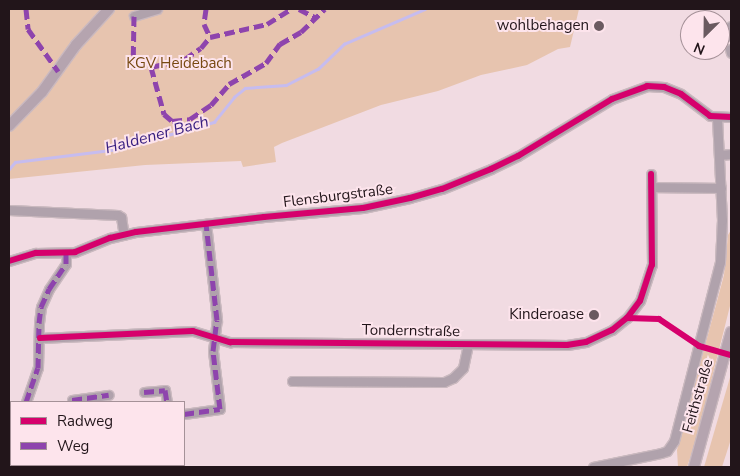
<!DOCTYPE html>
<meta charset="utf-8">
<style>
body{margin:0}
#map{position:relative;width:740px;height:476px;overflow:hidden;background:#f1dbe2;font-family:"Nunito Sans",sans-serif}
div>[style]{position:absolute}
.green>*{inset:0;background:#e7c4af}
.stream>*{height:2.5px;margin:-1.25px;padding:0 1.25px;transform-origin:1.25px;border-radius:1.25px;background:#c6bcef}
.roads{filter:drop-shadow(1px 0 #cab9bf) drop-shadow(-1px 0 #cab9bf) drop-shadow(0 1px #cab9bf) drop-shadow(0 -1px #cab9bf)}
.minor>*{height:9px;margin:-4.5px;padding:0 4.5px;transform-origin:4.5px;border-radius:4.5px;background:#b0a2ac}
.major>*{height:10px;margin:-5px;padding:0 5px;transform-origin:5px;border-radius:5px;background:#b5a4af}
.quiet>*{height:5px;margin-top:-2.5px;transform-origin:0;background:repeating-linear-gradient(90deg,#8e44ad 0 10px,transparent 0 15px)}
.cycleway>*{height:6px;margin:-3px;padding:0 3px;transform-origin:3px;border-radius:3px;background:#d6006c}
.dots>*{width:14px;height:14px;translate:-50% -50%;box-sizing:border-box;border:2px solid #fde4ec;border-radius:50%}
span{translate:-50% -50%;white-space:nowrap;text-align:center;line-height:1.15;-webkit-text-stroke:4px #fde4ec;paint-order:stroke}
.poi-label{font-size:15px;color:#22151a}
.right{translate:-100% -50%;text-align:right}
.park-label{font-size:15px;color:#774810}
.street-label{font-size:15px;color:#22151a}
.water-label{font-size:16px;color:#351c7f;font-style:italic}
.frame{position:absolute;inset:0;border:10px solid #22151a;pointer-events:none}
.legend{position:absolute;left:10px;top:401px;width:175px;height:65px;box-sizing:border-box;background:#fde4ec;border:1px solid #a59198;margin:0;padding:6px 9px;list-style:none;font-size:15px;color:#22151a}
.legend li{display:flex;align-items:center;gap:10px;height:25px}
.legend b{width:25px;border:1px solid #a59198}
.north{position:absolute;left:680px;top:10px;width:50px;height:50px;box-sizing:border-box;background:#fde4ec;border:1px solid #a59198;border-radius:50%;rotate:203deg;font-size:14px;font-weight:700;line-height:20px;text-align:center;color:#22151a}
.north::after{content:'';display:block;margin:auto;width:18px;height:22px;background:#6a5a60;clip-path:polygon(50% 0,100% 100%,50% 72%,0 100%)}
</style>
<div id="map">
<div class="green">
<i style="clip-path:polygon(9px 9px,579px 9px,570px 47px,558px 49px,527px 65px,481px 75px,438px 91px,381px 105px,282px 143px,274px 147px,276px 162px,243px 167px,241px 161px,145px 165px,9px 179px)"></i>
<i style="clip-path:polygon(731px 230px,731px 302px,697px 437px,687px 467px,678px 467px,677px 450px,724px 275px,728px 235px)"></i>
<i style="clip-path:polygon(731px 374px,731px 439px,722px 467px,704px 467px)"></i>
</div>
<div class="stream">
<i style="left:9px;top:169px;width:9px;rotate:-49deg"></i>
<i style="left:15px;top:162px;width:104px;rotate:-7.2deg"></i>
<i style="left:118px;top:149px;width:100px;rotate:-15.7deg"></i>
<i style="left:214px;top:122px;width:32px;rotate:-51deg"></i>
<i style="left:234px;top:97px;width:14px;rotate:-39deg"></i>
<i style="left:245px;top:88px;width:41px;rotate:-4.2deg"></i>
<i style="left:286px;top:85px;width:36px;rotate:-27deg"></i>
<i style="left:318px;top:69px;width:36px;rotate:-44deg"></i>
<i style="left:344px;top:44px;width:88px;rotate:-23.4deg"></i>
</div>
<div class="roads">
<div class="minor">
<i style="left:134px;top:16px;width:24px;rotate:-17deg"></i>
<i style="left:728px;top:36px;width:7px;rotate:-106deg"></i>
<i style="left:726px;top:29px;width:6px;rotate:-31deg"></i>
<i style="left:730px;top:49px;width:4px;rotate:76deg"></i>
<i style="left:719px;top:155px;width:12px;rotate:-5deg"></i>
<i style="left:651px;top:187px;width:70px;rotate:0.8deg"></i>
<i style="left:9px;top:210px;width:109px;rotate:2.6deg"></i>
<i style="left:118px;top:215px;width:4px;rotate:34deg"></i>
<i style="left:121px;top:217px;width:18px;rotate:81deg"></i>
<i style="left:9px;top:261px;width:28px;rotate:-17deg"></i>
<i style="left:36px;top:253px;width:39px;rotate:-1deg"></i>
<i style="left:75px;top:252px;width:38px;rotate:-22deg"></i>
<i style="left:110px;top:238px;width:27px;rotate:-13deg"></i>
<i style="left:136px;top:232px;width:129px;rotate:-6.7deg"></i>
<i style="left:264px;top:217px;width:99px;rotate:-5.2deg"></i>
<i style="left:363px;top:208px;width:48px;rotate:-12deg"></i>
<i style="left:410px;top:198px;width:33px;rotate:-16deg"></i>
<i style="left:442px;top:189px;width:53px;rotate:-22.2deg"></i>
<i style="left:491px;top:169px;width:30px;rotate:-26deg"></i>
<i style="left:518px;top:156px;width:110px;rotate:-31.2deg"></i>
<i style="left:612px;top:99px;width:37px;rotate:-20deg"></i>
<i style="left:647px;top:86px;width:17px;rotate:3deg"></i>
<i style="left:664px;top:87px;width:18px;rotate:22deg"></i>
<i style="left:681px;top:94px;width:36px;rotate:37deg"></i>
<i style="left:710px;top:116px;width:21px;rotate:3deg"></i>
<i style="left:40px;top:338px;width:153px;rotate:-2.6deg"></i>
<i style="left:193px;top:331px;width:39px;rotate:17deg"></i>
<i style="left:230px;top:342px;width:337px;rotate:0.5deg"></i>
<i style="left:567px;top:345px;width:19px;rotate:-9deg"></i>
<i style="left:586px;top:342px;width:29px;rotate:-25deg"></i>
<i style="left:612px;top:330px;width:19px;rotate:-39deg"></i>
<i style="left:627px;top:318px;width:21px;rotate:-53deg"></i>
<i style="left:640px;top:301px;width:38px;rotate:-72deg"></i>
<i style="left:652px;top:265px;width:91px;rotate:-90.6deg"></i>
<i style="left:292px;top:381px;width:152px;rotate:0.4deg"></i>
<i style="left:444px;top:382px;width:10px;rotate:-24deg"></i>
<i style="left:453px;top:378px;width:14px;rotate:-45deg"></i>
<i style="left:463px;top:368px;width:24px;rotate:-78deg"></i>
<i style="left:144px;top:392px;width:21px;rotate:-5deg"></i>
<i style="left:165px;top:390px;width:12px;rotate:81deg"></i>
<i style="left:72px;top:400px;width:37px;rotate:-8deg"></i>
<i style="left:26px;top:402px;width:36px;rotate:-71deg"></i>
<i style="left:38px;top:368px;width:45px;rotate:-88.7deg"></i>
<i style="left:39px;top:323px;width:16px;rotate:-83deg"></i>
<i style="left:41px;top:307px;width:20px;rotate:-66deg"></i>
<i style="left:49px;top:289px;width:30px;rotate:-56deg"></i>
<i style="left:66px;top:264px;width:11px;rotate:-90deg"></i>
<i style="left:184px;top:414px;width:36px;rotate:-8deg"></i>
<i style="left:220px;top:409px;width:58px;rotate:-96.9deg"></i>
<i style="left:213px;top:351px;width:31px;rotate:-83deg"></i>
<i style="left:217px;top:320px;width:97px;rotate:-96.5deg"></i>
<i style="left:9px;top:430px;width:4px;rotate:-56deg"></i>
<i style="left:593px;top:467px;width:69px;rotate:-11.6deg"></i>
<i style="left:661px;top:453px;width:6px;rotate:-18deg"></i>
<i style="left:667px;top:451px;width:12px;rotate:-55deg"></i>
<i style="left:674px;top:441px;width:185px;rotate:-75.6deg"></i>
<i style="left:720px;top:262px;width:42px;rotate:-87.3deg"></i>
<i style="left:722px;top:220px;width:102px;rotate:-92.8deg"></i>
</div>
<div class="major">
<i style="left:9px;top:126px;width:47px;rotate:-45.9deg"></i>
<i style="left:42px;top:92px;width:58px;rotate:-54.1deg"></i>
<i style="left:76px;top:45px;width:49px;rotate:-47.5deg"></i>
<i style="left:694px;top:467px;width:140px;rotate:-74.7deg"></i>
</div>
</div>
<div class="quiet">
<i style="left:26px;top:9px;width:20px;rotate:84deg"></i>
<i style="left:28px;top:29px;width:52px;rotate:54.5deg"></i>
<i style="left:206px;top:9px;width:15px;rotate:98deg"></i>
<i style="left:204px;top:24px;width:14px;rotate:65deg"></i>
<i style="left:210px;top:37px;width:58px;rotate:-12.8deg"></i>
<i style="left:267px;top:24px;width:28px;rotate:-32deg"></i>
<i style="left:299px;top:9px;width:18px;rotate:27deg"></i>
<i style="left:134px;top:16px;width:39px;rotate:91deg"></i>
<i style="left:133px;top:55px;width:6px;rotate:51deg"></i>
<i style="left:137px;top:60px;width:16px;rotate:27deg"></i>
<i style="left:151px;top:67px;width:35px;rotate:-13deg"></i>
<i style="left:185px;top:59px;width:19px;rotate:-35deg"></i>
<i style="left:201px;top:48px;width:14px;rotate:-51deg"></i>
<i style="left:151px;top:67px;width:49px;rotate:74.5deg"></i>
<i style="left:164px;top:114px;width:11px;rotate:41deg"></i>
<i style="left:172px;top:121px;width:18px;rotate:-6deg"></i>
<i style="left:190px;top:119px;width:25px;rotate:-34deg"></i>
<i style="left:211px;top:105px;width:28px;rotate:-49deg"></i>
<i style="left:229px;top:84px;width:43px;rotate:-29.6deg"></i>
<i style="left:266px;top:63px;width:24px;rotate:-54deg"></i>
<i style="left:280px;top:44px;width:24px;rotate:-30deg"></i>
<i style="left:301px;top:32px;width:33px;rotate:-44deg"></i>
<i style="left:144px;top:392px;width:21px;rotate:-5deg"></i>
<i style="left:165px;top:390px;width:12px;rotate:81deg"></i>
<i style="left:72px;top:400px;width:37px;rotate:-8deg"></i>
<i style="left:26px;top:402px;width:36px;rotate:-71deg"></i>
<i style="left:38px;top:368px;width:45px;rotate:-88.7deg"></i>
<i style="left:39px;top:323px;width:16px;rotate:-83deg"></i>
<i style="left:41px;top:307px;width:20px;rotate:-66deg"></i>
<i style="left:49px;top:289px;width:30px;rotate:-56deg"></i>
<i style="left:66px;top:264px;width:11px;rotate:-90deg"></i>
<i style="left:184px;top:414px;width:36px;rotate:-8deg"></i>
<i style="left:220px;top:409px;width:58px;rotate:-96.9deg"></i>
<i style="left:213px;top:351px;width:31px;rotate:-83deg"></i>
<i style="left:217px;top:320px;width:97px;rotate:-96.5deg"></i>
<i style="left:9px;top:430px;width:4px;rotate:-56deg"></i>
</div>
<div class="cycleway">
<i style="left:9px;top:261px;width:28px;rotate:-17deg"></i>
<i style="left:36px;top:253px;width:39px;rotate:-1deg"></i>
<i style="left:75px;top:252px;width:38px;rotate:-22deg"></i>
<i style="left:110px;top:238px;width:27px;rotate:-13deg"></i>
<i style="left:136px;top:232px;width:129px;rotate:-6.7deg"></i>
<i style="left:264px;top:217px;width:99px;rotate:-5.2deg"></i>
<i style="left:363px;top:208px;width:48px;rotate:-12deg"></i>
<i style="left:410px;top:198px;width:33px;rotate:-16deg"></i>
<i style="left:442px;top:189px;width:53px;rotate:-22.2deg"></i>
<i style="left:491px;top:169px;width:30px;rotate:-26deg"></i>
<i style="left:518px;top:156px;width:110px;rotate:-31.2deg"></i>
<i style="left:612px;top:99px;width:37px;rotate:-20deg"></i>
<i style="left:647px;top:86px;width:17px;rotate:3deg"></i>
<i style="left:664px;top:87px;width:18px;rotate:22deg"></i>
<i style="left:681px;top:94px;width:36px;rotate:37deg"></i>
<i style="left:710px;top:116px;width:21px;rotate:3deg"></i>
<i style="left:627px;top:318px;width:32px;rotate:2deg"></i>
<i style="left:659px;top:319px;width:48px;rotate:34deg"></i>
<i style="left:699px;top:346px;width:33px;rotate:16deg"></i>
<i style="left:40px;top:338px;width:153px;rotate:-2.6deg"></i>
<i style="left:193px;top:331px;width:39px;rotate:17deg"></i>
<i style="left:230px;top:342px;width:337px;rotate:0.5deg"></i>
<i style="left:567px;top:345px;width:19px;rotate:-9deg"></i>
<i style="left:586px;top:342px;width:29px;rotate:-25deg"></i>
<i style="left:612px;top:330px;width:19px;rotate:-39deg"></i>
<i style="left:627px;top:318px;width:21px;rotate:-53deg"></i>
<i style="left:640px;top:301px;width:38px;rotate:-72deg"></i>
<i style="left:652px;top:265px;width:91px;rotate:-90.6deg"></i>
</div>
<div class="dots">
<i style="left:599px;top:26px;background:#6a5a60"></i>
<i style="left:594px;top:315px;background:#6a5a60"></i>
</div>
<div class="poi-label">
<span class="right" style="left:589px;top:26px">wohlbehagen</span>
<span class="right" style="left:584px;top:315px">Kinderoase</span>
</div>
<div class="park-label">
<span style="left:179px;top:64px">KGV Heidebach</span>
</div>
<div class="street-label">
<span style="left:338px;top:196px;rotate:-7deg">Flensburgstraße</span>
<span style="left:411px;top:331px;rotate:1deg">Tondernstraße</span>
<span style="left:698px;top:396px;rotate:-74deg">Feithstraße</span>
</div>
<div class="water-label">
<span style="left:157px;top:135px;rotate:-15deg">Haldener Bach</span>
</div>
<div class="frame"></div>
<ul class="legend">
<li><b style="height:6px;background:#d6006c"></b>Radweg</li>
<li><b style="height:6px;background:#8e44ad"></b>Weg</li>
</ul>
<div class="north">N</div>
</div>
